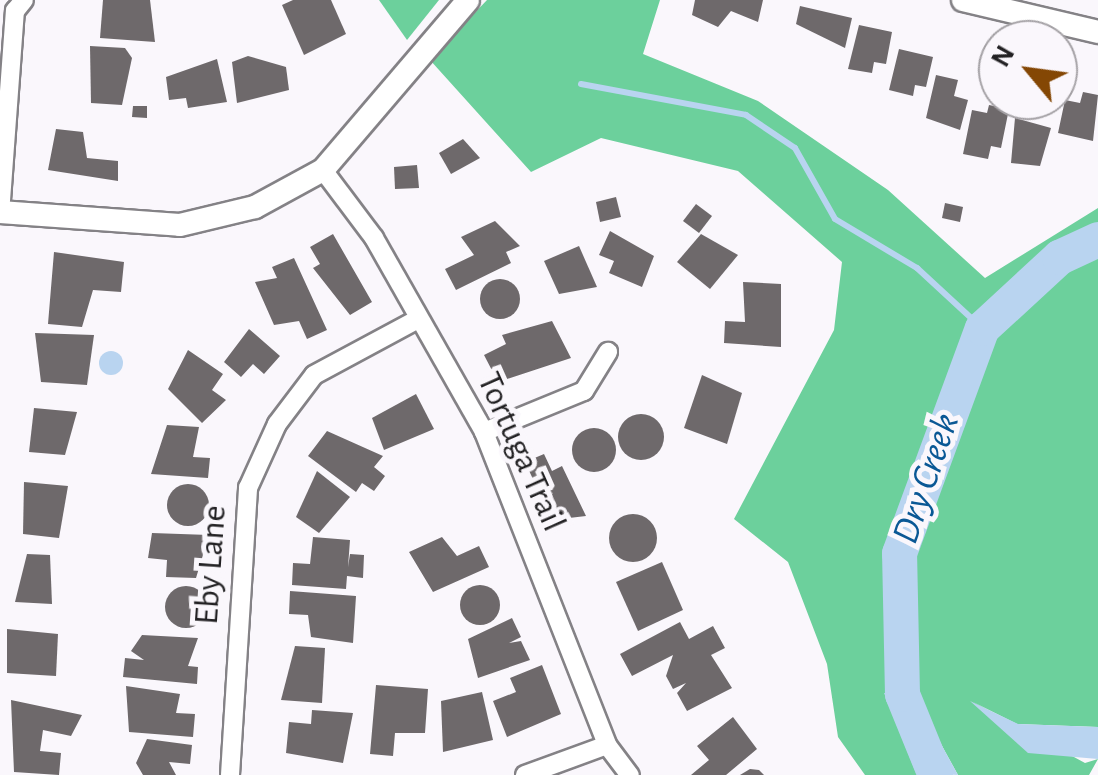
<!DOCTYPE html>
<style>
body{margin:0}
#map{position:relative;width:1098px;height:775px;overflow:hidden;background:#faf7fc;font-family:"Alegreya Sans",sans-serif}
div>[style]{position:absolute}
.forest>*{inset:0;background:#6cd09c}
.water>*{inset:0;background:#b9d4f0}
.round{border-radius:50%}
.stream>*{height:6px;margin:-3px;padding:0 3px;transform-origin:3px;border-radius:3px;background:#b9d4f0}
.river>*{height:35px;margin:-17.5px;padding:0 17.5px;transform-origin:17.5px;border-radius:17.5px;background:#b9d4f0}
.building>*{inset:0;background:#6e696b}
.roads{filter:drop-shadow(2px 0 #848286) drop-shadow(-2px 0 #848286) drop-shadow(0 2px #848286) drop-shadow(0 -2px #848286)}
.street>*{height:18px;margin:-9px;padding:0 9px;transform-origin:9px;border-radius:9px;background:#fff}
.secondary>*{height:22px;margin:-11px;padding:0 11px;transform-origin:11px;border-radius:11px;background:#fff}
span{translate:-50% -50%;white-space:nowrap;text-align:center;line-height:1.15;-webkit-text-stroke:10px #faf7fc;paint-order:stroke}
.street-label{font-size:35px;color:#222123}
.water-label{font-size:38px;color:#0a5895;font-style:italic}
.north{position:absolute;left:978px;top:20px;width:100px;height:100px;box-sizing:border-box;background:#faf7fc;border:2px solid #a4a1a5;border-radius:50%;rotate:299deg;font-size:28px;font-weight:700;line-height:40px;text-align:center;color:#222123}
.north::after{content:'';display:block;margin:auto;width:35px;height:45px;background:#844704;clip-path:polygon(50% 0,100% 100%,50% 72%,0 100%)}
</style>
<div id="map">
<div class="forest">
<i style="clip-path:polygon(379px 0,439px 0,407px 40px)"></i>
<i style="clip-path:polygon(487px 0,660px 0,643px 54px,758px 101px,888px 190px,985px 278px,1098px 208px,1098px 727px,1017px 724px,973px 702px,1085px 763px,1098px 759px,1089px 775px,958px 775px,914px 695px,886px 693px,919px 775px,865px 775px,838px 737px,827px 664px,788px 562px,734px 519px,834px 330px,842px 262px,738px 171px,601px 138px,531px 172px,430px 60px)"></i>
</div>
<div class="water">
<i class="round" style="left:99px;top:351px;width:24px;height:24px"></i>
<i style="clip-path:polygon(884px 693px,914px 695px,958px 775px,916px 773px)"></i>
<i style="clip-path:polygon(970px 701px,1018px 724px,1098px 727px,1098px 759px,1028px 753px)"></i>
</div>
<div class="stream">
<i style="left:581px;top:84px;width:168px;rotate:10.6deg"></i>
<i style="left:746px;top:115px;width:59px;rotate:34deg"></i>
<i style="left:795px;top:148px;width:81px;rotate:60.6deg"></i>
<i style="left:835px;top:219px;width:96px;rotate:30.9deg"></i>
<i style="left:917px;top:268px;width:88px;rotate:42.7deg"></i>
</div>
<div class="river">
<i style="left:935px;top:775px;width:87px;rotate:-112.2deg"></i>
<i style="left:902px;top:694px;width:141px;rotate:-91.2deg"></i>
<i style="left:899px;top:553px;width:240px;rotate:-69.8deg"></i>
<i style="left:982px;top:328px;width:105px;rotate:-42.7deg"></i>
<i style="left:1059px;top:257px;width:43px;rotate:-24.8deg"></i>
</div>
<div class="building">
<i style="clip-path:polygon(103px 0,150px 0,155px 42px,100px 38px)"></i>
<i style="clip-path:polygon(293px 0,331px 0,346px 34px,304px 55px,282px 5px)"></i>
<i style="clip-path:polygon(695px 0,763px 0,758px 22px,731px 11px,718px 27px,692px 15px)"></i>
<i style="clip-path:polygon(800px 6px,852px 18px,845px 48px,796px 24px)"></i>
<i style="clip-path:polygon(859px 25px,892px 32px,886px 64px,874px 62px,872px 73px,848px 69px)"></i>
<i style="clip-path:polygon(90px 46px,125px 48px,132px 58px,122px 105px,91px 103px)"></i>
<i style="clip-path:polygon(899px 49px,933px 57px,926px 87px,915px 85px,913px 96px,889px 90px)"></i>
<i style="clip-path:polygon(248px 56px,286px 67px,289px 90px,237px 103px,232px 62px)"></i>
<i style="clip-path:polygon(217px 59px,227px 102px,188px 108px,186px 98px,169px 100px,166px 77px)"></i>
<i style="clip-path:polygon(936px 75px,958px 80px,954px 96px,968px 100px,960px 130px,926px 118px)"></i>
<i style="clip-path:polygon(1083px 92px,1098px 95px,1093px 141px,1058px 133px,1065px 100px,1080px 103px)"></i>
<i style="clip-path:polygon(989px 105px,1009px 109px,1001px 148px,991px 146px,988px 159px,963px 154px,972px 110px,987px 113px)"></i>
<i style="clip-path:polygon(133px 106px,147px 106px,147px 118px,132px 117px)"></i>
<i style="clip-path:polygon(1015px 118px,1051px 128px,1040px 166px,1011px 163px)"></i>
<i style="clip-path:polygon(56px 129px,83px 132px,87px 158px,118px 161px,118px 181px,48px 170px)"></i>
<i style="clip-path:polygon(463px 139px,480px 158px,451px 174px,439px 153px)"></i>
<i style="clip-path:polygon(417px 165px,419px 188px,395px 189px,394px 167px)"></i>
<i style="clip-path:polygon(616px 197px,621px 217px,600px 222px,596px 202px)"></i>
<i style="clip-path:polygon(945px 203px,963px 207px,960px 222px,942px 218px)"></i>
<i style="clip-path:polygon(696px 204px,712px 216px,699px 233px,683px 221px)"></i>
<i style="clip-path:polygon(495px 221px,520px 246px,506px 252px,511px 263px,456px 290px,445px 269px,474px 255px,461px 237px)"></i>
<i style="clip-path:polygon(610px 231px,654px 256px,642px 287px,609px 273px,614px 261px,599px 255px)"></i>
<i style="clip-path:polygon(333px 234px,372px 302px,350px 315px,313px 268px,320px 264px,310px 247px)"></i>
<i style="clip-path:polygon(701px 234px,738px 255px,710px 289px,677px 262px)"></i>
<i style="clip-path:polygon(579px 246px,597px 287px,559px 294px,544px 261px)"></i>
<i style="clip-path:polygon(54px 252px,124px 262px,121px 292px,93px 290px,82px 327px,48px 324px)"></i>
<i style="clip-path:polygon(294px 258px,327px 330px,307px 339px,299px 321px,274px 325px,255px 282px,277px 278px,272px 267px)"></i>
<i class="round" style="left:480px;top:279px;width:40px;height:40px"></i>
<i style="clip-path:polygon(743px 282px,781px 284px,781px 347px,724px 343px,725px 321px,745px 322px)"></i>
<i style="clip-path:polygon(552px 321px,571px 358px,498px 382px,484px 355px,506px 344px,502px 335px)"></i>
<i style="clip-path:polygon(249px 329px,280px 356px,264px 374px,253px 364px,241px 377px,224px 362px)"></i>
<i style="clip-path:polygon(35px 333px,94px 335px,87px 385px,41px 382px)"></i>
<i style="clip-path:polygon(188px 350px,223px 374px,212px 390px,226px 400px,202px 423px,168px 389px)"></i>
<i style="clip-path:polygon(702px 375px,742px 393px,727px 444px,684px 428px)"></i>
<i style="clip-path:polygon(416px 394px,434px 429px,384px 450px,372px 418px)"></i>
<i style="clip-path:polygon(34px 408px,77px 412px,65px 455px,29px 452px)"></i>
<i class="round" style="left:618px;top:414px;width:46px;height:46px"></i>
<i style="clip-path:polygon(167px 425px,199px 427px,193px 457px,210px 458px,208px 478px,151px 474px)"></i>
<i class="round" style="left:572px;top:428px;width:44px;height:44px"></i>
<i style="clip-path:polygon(327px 431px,383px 456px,374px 467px,385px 476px,374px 491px,362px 483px,356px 492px,308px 456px)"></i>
<i style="clip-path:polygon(544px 454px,552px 471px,562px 466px,586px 516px,552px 520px,525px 462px)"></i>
<i style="clip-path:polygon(317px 471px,350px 497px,319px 533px,296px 517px)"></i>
<i style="clip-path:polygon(24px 482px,68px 486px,59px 538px,23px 534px)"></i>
<i class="round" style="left:167px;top:484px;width:42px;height:42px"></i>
<i class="round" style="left:609px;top:514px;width:48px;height:48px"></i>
<i style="clip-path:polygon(209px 535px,196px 578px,166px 577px,167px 560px,148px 558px,152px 533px)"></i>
<i style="clip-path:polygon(313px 537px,350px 540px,348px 567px,350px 554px,364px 555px,363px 578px,347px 576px,346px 589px,292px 585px,293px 563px,310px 564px)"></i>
<i style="clip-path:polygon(442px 537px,457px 556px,479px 546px,489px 567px,433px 592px,409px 552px)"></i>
<i style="clip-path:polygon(27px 554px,50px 555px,52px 604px,15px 602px)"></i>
<i style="clip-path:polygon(662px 562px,683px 610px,638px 631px,616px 582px)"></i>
<i class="round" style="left:460px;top:585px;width:40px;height:40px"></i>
<i class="round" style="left:165px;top:586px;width:42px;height:42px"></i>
<i style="clip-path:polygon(290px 591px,356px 596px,353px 643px,311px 637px,308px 615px,289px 614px)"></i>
<i style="clip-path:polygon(512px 618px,521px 637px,509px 643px,521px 641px,530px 660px,478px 678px,468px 639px)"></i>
<i style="clip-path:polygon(680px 622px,689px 639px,713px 626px,725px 648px,711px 655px,732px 688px,687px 711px,677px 693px,686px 683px,673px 689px,666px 676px,673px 655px,632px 676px,620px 654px)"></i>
<i style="clip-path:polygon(7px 629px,58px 634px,56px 676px,7px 673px)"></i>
<i style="clip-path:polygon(142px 635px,198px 638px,188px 666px,198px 667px,197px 684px,123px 677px,125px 658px,144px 660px,131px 651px)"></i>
<i style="clip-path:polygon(295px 646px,325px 648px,322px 703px,281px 700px)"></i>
<i style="clip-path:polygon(542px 665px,561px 714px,507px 737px,493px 701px,516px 692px,510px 678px)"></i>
<i style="clip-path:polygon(376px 685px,428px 689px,425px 733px,395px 733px,393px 756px,370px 754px)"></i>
<i style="clip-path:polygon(126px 686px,180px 694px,176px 713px,195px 714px,193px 737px,129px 732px)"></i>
<i style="clip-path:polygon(482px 692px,493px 740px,443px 752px,441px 701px)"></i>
<i style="clip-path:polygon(11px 700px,82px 715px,71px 736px,43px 730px,40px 751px,61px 753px,59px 775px,14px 772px)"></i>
<i style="clip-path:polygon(312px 710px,353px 713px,343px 763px,286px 753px,289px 722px,311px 724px)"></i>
<i style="clip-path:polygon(733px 717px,757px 749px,726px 775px,691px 775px,709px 760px,697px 746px)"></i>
<i style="clip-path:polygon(147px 739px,192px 745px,190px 764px,169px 762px,176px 775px,143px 775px,136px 763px)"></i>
<i style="clip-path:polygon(750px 769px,759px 770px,764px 775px,740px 775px)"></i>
</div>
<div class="roads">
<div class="street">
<i style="left:323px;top:170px;width:85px;rotate:53.1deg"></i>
<i style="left:374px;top:238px;width:223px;rotate:60.4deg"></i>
<i style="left:484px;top:432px;width:336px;rotate:68.5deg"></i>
<i style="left:607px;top:745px;width:38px;rotate:53deg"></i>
<i style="left:0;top:214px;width:204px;rotate:-85.8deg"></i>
<i style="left:15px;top:11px;width:14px;rotate:-51deg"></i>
<i style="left:484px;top:432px;width:108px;rotate:-22.3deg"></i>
<i style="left:584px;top:391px;width:46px;rotate:-58.4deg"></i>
<i style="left:230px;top:775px;width:288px;rotate:-86.4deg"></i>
<i style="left:248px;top:488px;width:70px;rotate:-65.6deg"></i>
<i style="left:277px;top:424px;width:61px;rotate:-52.9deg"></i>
<i style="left:314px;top:375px;width:118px;rotate:-28.3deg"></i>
<i style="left:525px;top:775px;width:87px;rotate:-20.1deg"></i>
</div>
<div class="secondary">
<i style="left:963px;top:0;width:139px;rotate:13.3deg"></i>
<i style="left:0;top:212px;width:180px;rotate:4.1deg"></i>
<i style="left:180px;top:225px;width:77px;rotate:-13.5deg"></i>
<i style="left:255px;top:207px;width:77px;rotate:-28.6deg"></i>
<i style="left:323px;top:170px;width:223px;rotate:-49.5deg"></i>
</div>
</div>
<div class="street-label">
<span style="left:521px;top:452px;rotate:66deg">Tortuga Trail</span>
<span style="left:211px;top:565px;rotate:-86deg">Eby Lane</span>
</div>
<div class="water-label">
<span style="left:927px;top:479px;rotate:-71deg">Dry Creek</span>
</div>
<div class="north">N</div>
</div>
